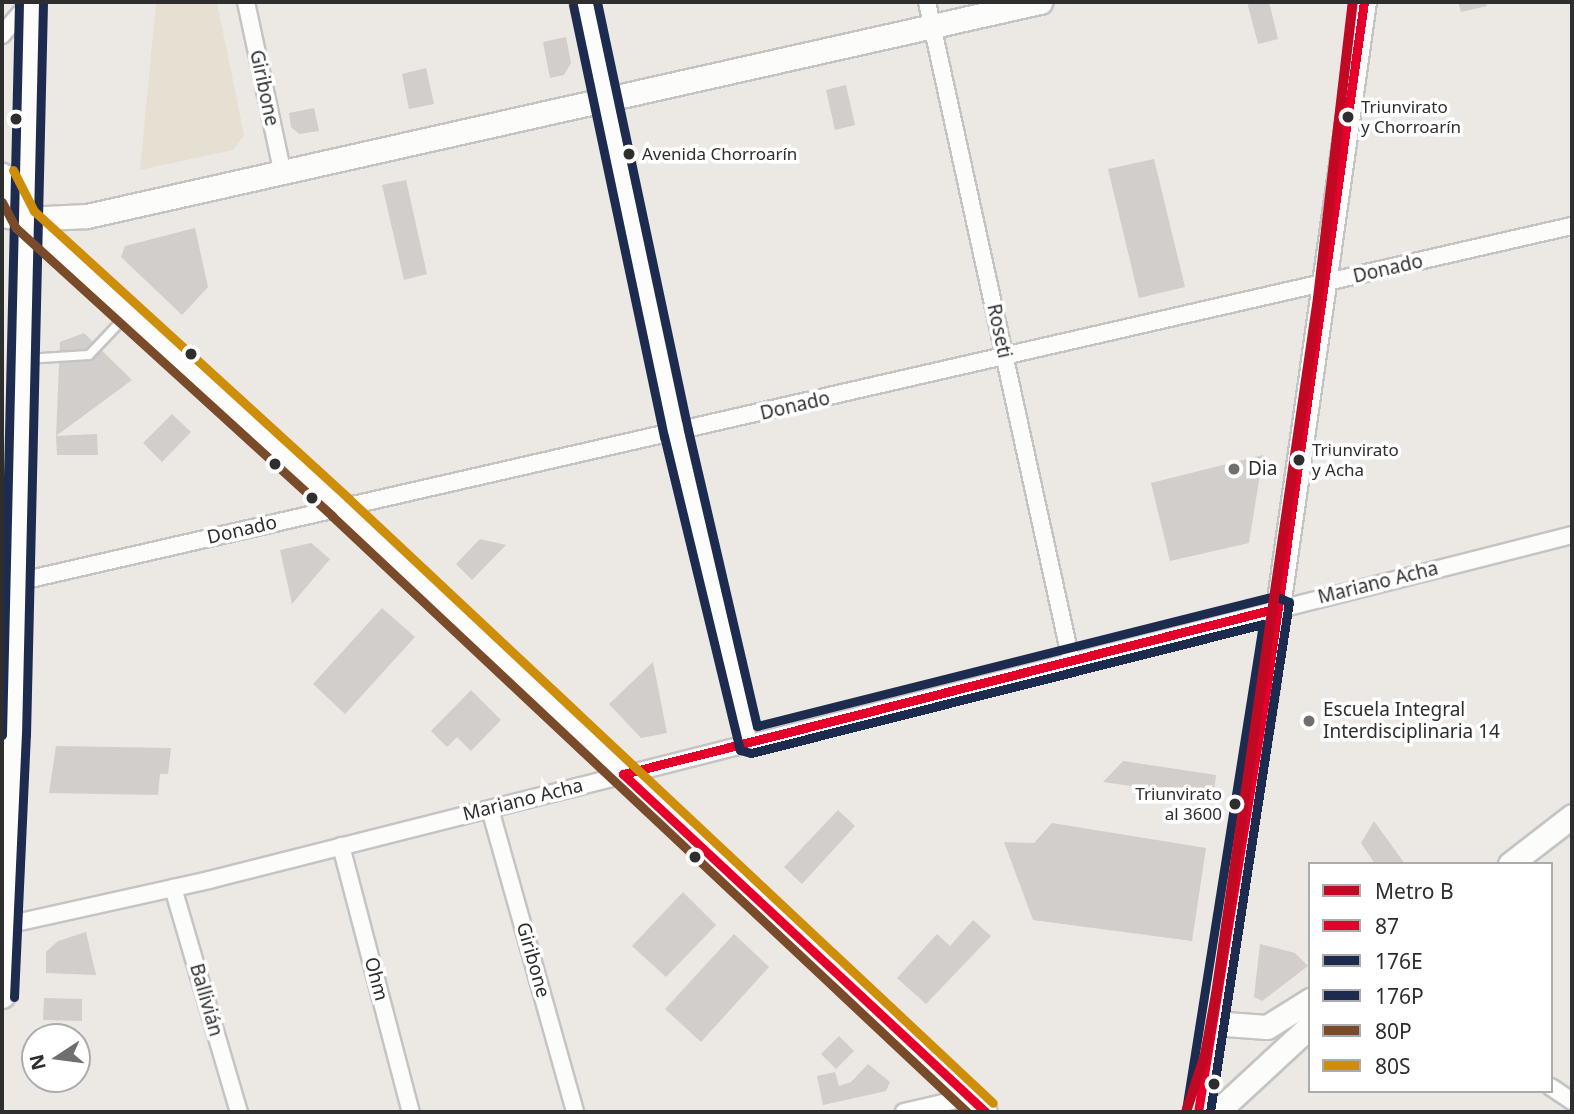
<!DOCTYPE html>
<meta charset="utf-8">
<style>
body{margin:0}
#map{position:relative;width:1574px;height:1114px;overflow:hidden;background:#ece8e4;font-family:"Noto Sans",sans-serif}
div>[style]{position:absolute}
.education>*{inset:0;background:#e6e0d3}
.building>*{inset:0;background:#d1cecb}
.roads{filter:drop-shadow(2px 0 #c5c4c5) drop-shadow(-2px 0 #c5c4c5) drop-shadow(0 2px #c5c4c5) drop-shadow(0 -2px #c5c4c5)}
.lane>*{height:8px;margin:-4px;padding:0 4px;transform-origin:4px;border-radius:4px;background:#fcfcfb}
.street>*{height:16px;margin:-8px;padding:0 8px;transform-origin:8px;border-radius:8px;background:#fcfcfb}
.secondary>*{height:23px;margin:-11.5px;padding:0 11.5px;transform-origin:11.5px;border-radius:11.5px;background:#fcfcfb}
.bus-1>*{height:9px;margin:-4.5px;padding:0 4.5px;transform-origin:4.5px;border-radius:4.5px;background:#e4002b}
.bus-2>*{height:9px;margin:-4.5px;padding:0 4.5px;transform-origin:4.5px;border-radius:4.5px;background:#1d2b4f}
.bus-3>*{height:9px;margin:-4.5px;padding:0 4.5px;transform-origin:4.5px;border-radius:4.5px;background:#1d2b4f}
.bus-4>*{height:9px;margin:-4.5px;padding:0 4.5px;transform-origin:4.5px;border-radius:4.5px;background:#7a4b2a}
.bus-5>*{height:9px;margin:-4.5px;padding:0 4.5px;transform-origin:4.5px;border-radius:4.5px;background:#cf8e09}
.metro-1>*{height:10px;margin:-5px;padding:0 5px;transform-origin:5px;border-radius:5px;background:#c20924}
.dots>*{width:19px;height:19px;translate:-50% -50%;box-sizing:border-box;border:4px solid #fff;border-radius:50%}
span{translate:-50% -50%;white-space:nowrap;text-align:center;line-height:1.15;-webkit-text-stroke:7px #fff;paint-order:stroke}
.bus-label{font-size:17px;color:#2e2e2e}
.left{translate:0 -50%;text-align:left}
.right{translate:-100% -50%;text-align:right}
.street-label{font-size:19px;color:#2e2e2e}
.poi-label{font-size:19px;color:#2e2e2e}
.frame{position:absolute;inset:0;border:4px solid #2e2e2e;pointer-events:none}
.legend{position:absolute;left:1308px;top:862px;width:245px;height:231px;box-sizing:border-box;background:#fff;border:2px solid #ababab;margin:0;padding:9px 12px;list-style:none;font-size:21px;color:#2e2e2e}
.legend li{display:flex;align-items:center;gap:14px;height:35px}
.legend b{width:35px;border:2px solid #ababab}
.north{position:absolute;left:21px;top:1023px;width:70px;height:70px;box-sizing:border-box;background:#fff;border:2px solid #ababab;border-radius:50%;rotate:257deg;font-size:19px;font-weight:700;line-height:28px;text-align:center;color:#2e2e2e}
.north::after{content:'';display:block;margin:auto;width:24px;height:32px;background:#706f6e;clip-path:polygon(50% 0,100% 100%,50% 72%,0 100%)}
</style>
<div id="map">
<div class="education">
<i style="clip-path:polygon(217px 2px,244px 135px,233px 150px,140px 170px,156px 3px)"></i>
</div>
<div class="building">
<i style="clip-path:polygon(1247px 2px,1269px 2px,1278px 39px,1258px 44px)"></i>
<i style="clip-path:polygon(1458px 2px,1486px 2px,1487px 6px,1461px 12px)"></i>
<i style="clip-path:polygon(566px 37px,571px 63px,564px 75px,550px 78px,543px 42px)"></i>
<i style="clip-path:polygon(426px 68px,434px 104px,409px 109px,402px 74px)"></i>
<i style="clip-path:polygon(846px 85px,855px 125px,835px 130px,826px 90px)"></i>
<i style="clip-path:polygon(314px 108px,319px 131px,299px 134px,291px 127px,289px 113px)"></i>
<i style="clip-path:polygon(1154px 159px,1185px 287px,1139px 298px,1108px 169px)"></i>
<i style="clip-path:polygon(406px 180px,427px 274px,404px 280px,382px 185px)"></i>
<i style="clip-path:polygon(195px 228px,208px 287px,182px 315px,121px 257px,125px 246px)"></i>
<i style="clip-path:polygon(84px 333px,132px 380px,56px 436px,60px 342px)"></i>
<i style="clip-path:polygon(172px 414px,191px 432px,162px 462px,143px 443px)"></i>
<i style="clip-path:polygon(97px 434px,98px 455px,57px 455px,56px 436px)"></i>
<i style="clip-path:polygon(1263px 455px,1249px 543px,1170px 561px,1151px 483px)"></i>
<i style="clip-path:polygon(480px 539px,506px 545px,472px 580px,456px 564px)"></i>
<i style="clip-path:polygon(311px 543px,330px 559px,292px 604px,280px 550px)"></i>
<i style="clip-path:polygon(382px 608px,415px 637px,345px 714px,313px 684px)"></i>
<i style="clip-path:polygon(653px 662px,667px 733px,641px 738px,609px 704px)"></i>
<i style="clip-path:polygon(471px 690px,501px 720px,471px 751px,457px 737px,447px 747px,431px 731px)"></i>
<i style="clip-path:polygon(56px 746px,171px 748px,168px 774px,160px 774px,158px 795px,49px 793px)"></i>
<i style="clip-path:polygon(1123px 761px,1216px 775px,1213px 798px,1103px 782px)"></i>
<i style="clip-path:polygon(838px 810px,855px 826px,802px 884px,784px 867px)"></i>
<i style="clip-path:polygon(1374px 821px,1405px 864px,1375px 864px,1361px 843px)"></i>
<i style="clip-path:polygon(1052px 823px,1206px 848px,1192px 941px,1033px 920px,1004px 842px,1034px 843px)"></i>
<i style="clip-path:polygon(683px 892px,716px 925px,666px 977px,632px 946px)"></i>
<i style="clip-path:polygon(973px 920px,991px 936px,926px 1004px,897px 978px,937px 934px,950px 946px)"></i>
<i style="clip-path:polygon(86px 932px,96px 975px,46px 973px,46px 952px,58px 941px)"></i>
<i style="clip-path:polygon(734px 934px,769px 967px,701px 1042px,665px 1009px)"></i>
<i style="clip-path:polygon(1260px 944px,1295px 953px,1308px 966px,1262px 1001px,1254px 997px)"></i>
<i style="clip-path:polygon(44px 998px,82px 999px,82px 1021px,43px 1020px)"></i>
<i style="clip-path:polygon(839px 1036px,854px 1051px,836px 1069px,821px 1054px)"></i>
<i style="clip-path:polygon(868px 1064px,890px 1082px,886px 1091px,823px 1105px,817px 1076px,835px 1072px,839px 1086px,851px 1082px)"></i>
</div>
<div class="roads">
<div class="lane">
<i style="left:25px;top:359px;width:64px;rotate:-3.6deg"></i>
<i style="left:89px;top:355px;width:55px;rotate:-46.5deg"></i>
</div>
<div class="street">
<i style="left:246px;top:2px;width:176px;rotate:77.9deg"></i>
<i style="left:585px;top:2px;width:441px;rotate:78.1deg"></i>
<i style="left:676px;top:433px;width:316px;rotate:76.8deg"></i>
<i style="left:927px;top:2px;width:674px;rotate:77.66deg"></i>
<i style="left:2px;top:35px;width:43px;rotate:-49.7deg"></i>
<i style="left:17px;top:582px;width:1595px;rotate:-12.9deg"></i>
<i style="left:490px;top:809px;width:315px;rotate:74.3deg"></i>
<i style="left:341px;top:846px;width:275px;rotate:75.3deg"></i>
<i style="left:173px;top:888px;width:234px;rotate:73.6deg"></i>
<i style="left:2px;top:926px;width:212px;rotate:-12.5deg"></i>
<i style="left:209px;top:880px;width:1406px;rotate:-14.2deg"></i>
<i style="left:1551px;top:1087px;width:25px;rotate:34deg"></i>
<i style="left:904px;top:1112px;width:67px;rotate:-13deg"></i>
</div>
<div class="secondary">
<i style="left:2px;top:175px;width:49px;rotate:63.4deg"></i>
<i style="left:24px;top:219px;width:428px;rotate:42.3deg"></i>
<i style="left:340px;top:507px;width:884px;rotate:43.17deg"></i>
<i style="left:2px;top:215px;width:22px;rotate:10deg"></i>
<i style="left:24px;top:219px;width:63px;rotate:-2.7deg"></i>
<i style="left:87px;top:216px;width:977px;rotate:-12.66deg"></i>
<i style="left:1510px;top:864px;width:78px;rotate:-37.7deg"></i>
<i style="left:2px;top:996px;width:261px;rotate:-87.4deg"></i>
<i style="left:14px;top:735px;width:733px;rotate:-88.67deg"></i>
<i style="left:1212px;top:1023px;width:55px;rotate:4.2deg"></i>
<i style="left:1267px;top:1027px;width:51px;rotate:-32.1deg"></i>
<i style="left:1198px;top:1112px;width:434px;rotate:-80.8deg"></i>
<i style="left:1267px;top:684px;width:689px;rotate:-81.91deg"></i>
<i style="left:1217px;top:1112px;width:127px;rotate:-42.8deg"></i>
</div>
</div>
<div class="bus-1">
<i style="left:623px;top:774px;width:676px;rotate:-14.22deg"></i>
<i style="left:623px;top:774px;width:495px;rotate:43deg"></i>
<i style="left:1198px;top:1112px;width:434px;rotate:-80.8deg"></i>
<i style="left:1267px;top:684px;width:689px;rotate:-81.91deg"></i>
</div>
<div class="bus-2">
<i style="left:573px;top:5px;width:441px;rotate:78.1deg"></i>
<i style="left:664px;top:436px;width:323px;rotate:76.4deg"></i>
<i style="left:740px;top:750px;width:11px;rotate:15deg"></i>
<i style="left:751px;top:753px;width:528px;rotate:-14.14deg"></i>
<i style="left:1263px;top:624px;width:492px;rotate:99deg"></i>
<i style="left:14px;top:997px;width:262px;rotate:-87.4deg"></i>
<i style="left:26px;top:735px;width:733px;rotate:-88.67deg"></i>
</div>
<div class="bus-3">
<i style="left:597px;top:2px;width:438px;rotate:78deg"></i>
<i style="left:688px;top:430px;width:304px;rotate:76.9deg"></i>
<i style="left:757px;top:726px;width:534px;rotate:-14.09deg"></i>
<i style="left:1275px;top:596px;width:15px;rotate:23deg"></i>
<i style="left:1289px;top:602px;width:516px;rotate:98.81deg"></i>
<i style="left:2px;top:735px;width:733px;rotate:-88.67deg"></i>
</div>
<div class="bus-4">
<i style="left:2px;top:202px;width:30px;rotate:62deg"></i>
<i style="left:16px;top:228px;width:428px;rotate:42.3deg"></i>
<i style="left:332px;top:516px;width:871px;rotate:43.19deg"></i>
</div>
<div class="bus-5">
<i style="left:13px;top:170px;width:46px;rotate:62.9deg"></i>
<i style="left:34px;top:211px;width:425px;rotate:42.4deg"></i>
<i style="left:348px;top:498px;width:884px;rotate:43.17deg"></i>
</div>
<div class="metro-1">
<i style="left:1186px;top:1112px;width:60px;rotate:-71.6deg"></i>
<i style="left:1205px;top:1055px;width:62px;rotate:-79.8deg"></i>
<i style="left:1216px;top:994px;width:703px;rotate:-81.66deg"></i>
<i style="left:1318px;top:298px;width:298px;rotate:-83.3deg"></i>
</div>
<div class="dots">
<i style="left:1348px;top:117px;background:#2e2e2e"></i>
<i style="left:16px;top:119px;background:#2e2e2e"></i>
<i style="left:629px;top:154px;background:#2e2e2e"></i>
<i style="left:191px;top:354px;background:#2e2e2e"></i>
<i style="left:1299px;top:460px;background:#2e2e2e"></i>
<i style="left:275px;top:464px;background:#2e2e2e"></i>
<i style="left:1234px;top:469px;background:#706f6e"></i>
<i style="left:312px;top:498px;background:#2e2e2e"></i>
<i style="left:1309px;top:721px;background:#706f6e"></i>
<i style="left:1235px;top:804px;background:#2e2e2e"></i>
<i style="left:695px;top:857px;background:#2e2e2e"></i>
<i style="left:1214px;top:1084px;background:#2e2e2e"></i>
</div>
<div class="bus-label">
<span class="left" style="left:1361px;top:117px">Triunvirato<br>y Chorroarín</span>
<span class="left" style="left:642px;top:154px">Avenida Chorroarín</span>
<span class="left" style="left:1312px;top:460px">Triunvirato<br>y Acha</span>
<span class="right" style="left:1222px;top:804px">Triunvirato<br>al 3600</span>
</div>
<div class="street-label">
<span style="left:264px;top:88px;rotate:78deg">Giribone</span>
<span style="left:1388px;top:269px;rotate:-13deg">Donado</span>
<span style="left:999px;top:331px;rotate:78deg">Roseti</span>
<span style="left:795px;top:406px;rotate:-13deg">Donado</span>
<span style="left:242px;top:530px;rotate:-13deg">Donado</span>
<span style="left:1378px;top:583px;rotate:-14deg">Mariano Acha</span>
<span style="left:523px;top:800px;rotate:-14deg">Mariano Acha</span>
<span style="left:533px;top:960px;rotate:74deg">Giribone</span>
<span style="left:376px;top:979px;rotate:75deg">Ohm</span>
<span style="left:206px;top:1000px;rotate:74deg">Ballivián</span>
</div>
<div class="poi-label">
<span class="left" style="left:1248px;top:469px">Dia</span>
<span class="left" style="left:1323px;top:721px">Escuela Integral<br>Interdisciplinaria 14</span>
</div>
<div class="frame"></div>
<ul class="legend">
<li><b style="height:9px;background:#c20924"></b>Metro B</li>
<li><b style="height:9px;background:#e4002b"></b>87</li>
<li><b style="height:9px;background:#1d2b4f"></b>176E</li>
<li><b style="height:9px;background:#1d2b4f"></b>176P</li>
<li><b style="height:9px;background:#7a4b2a"></b>80P</li>
<li><b style="height:9px;background:#cf8e09"></b>80S</li>
</ul>
<div class="north">N</div>
</div>
